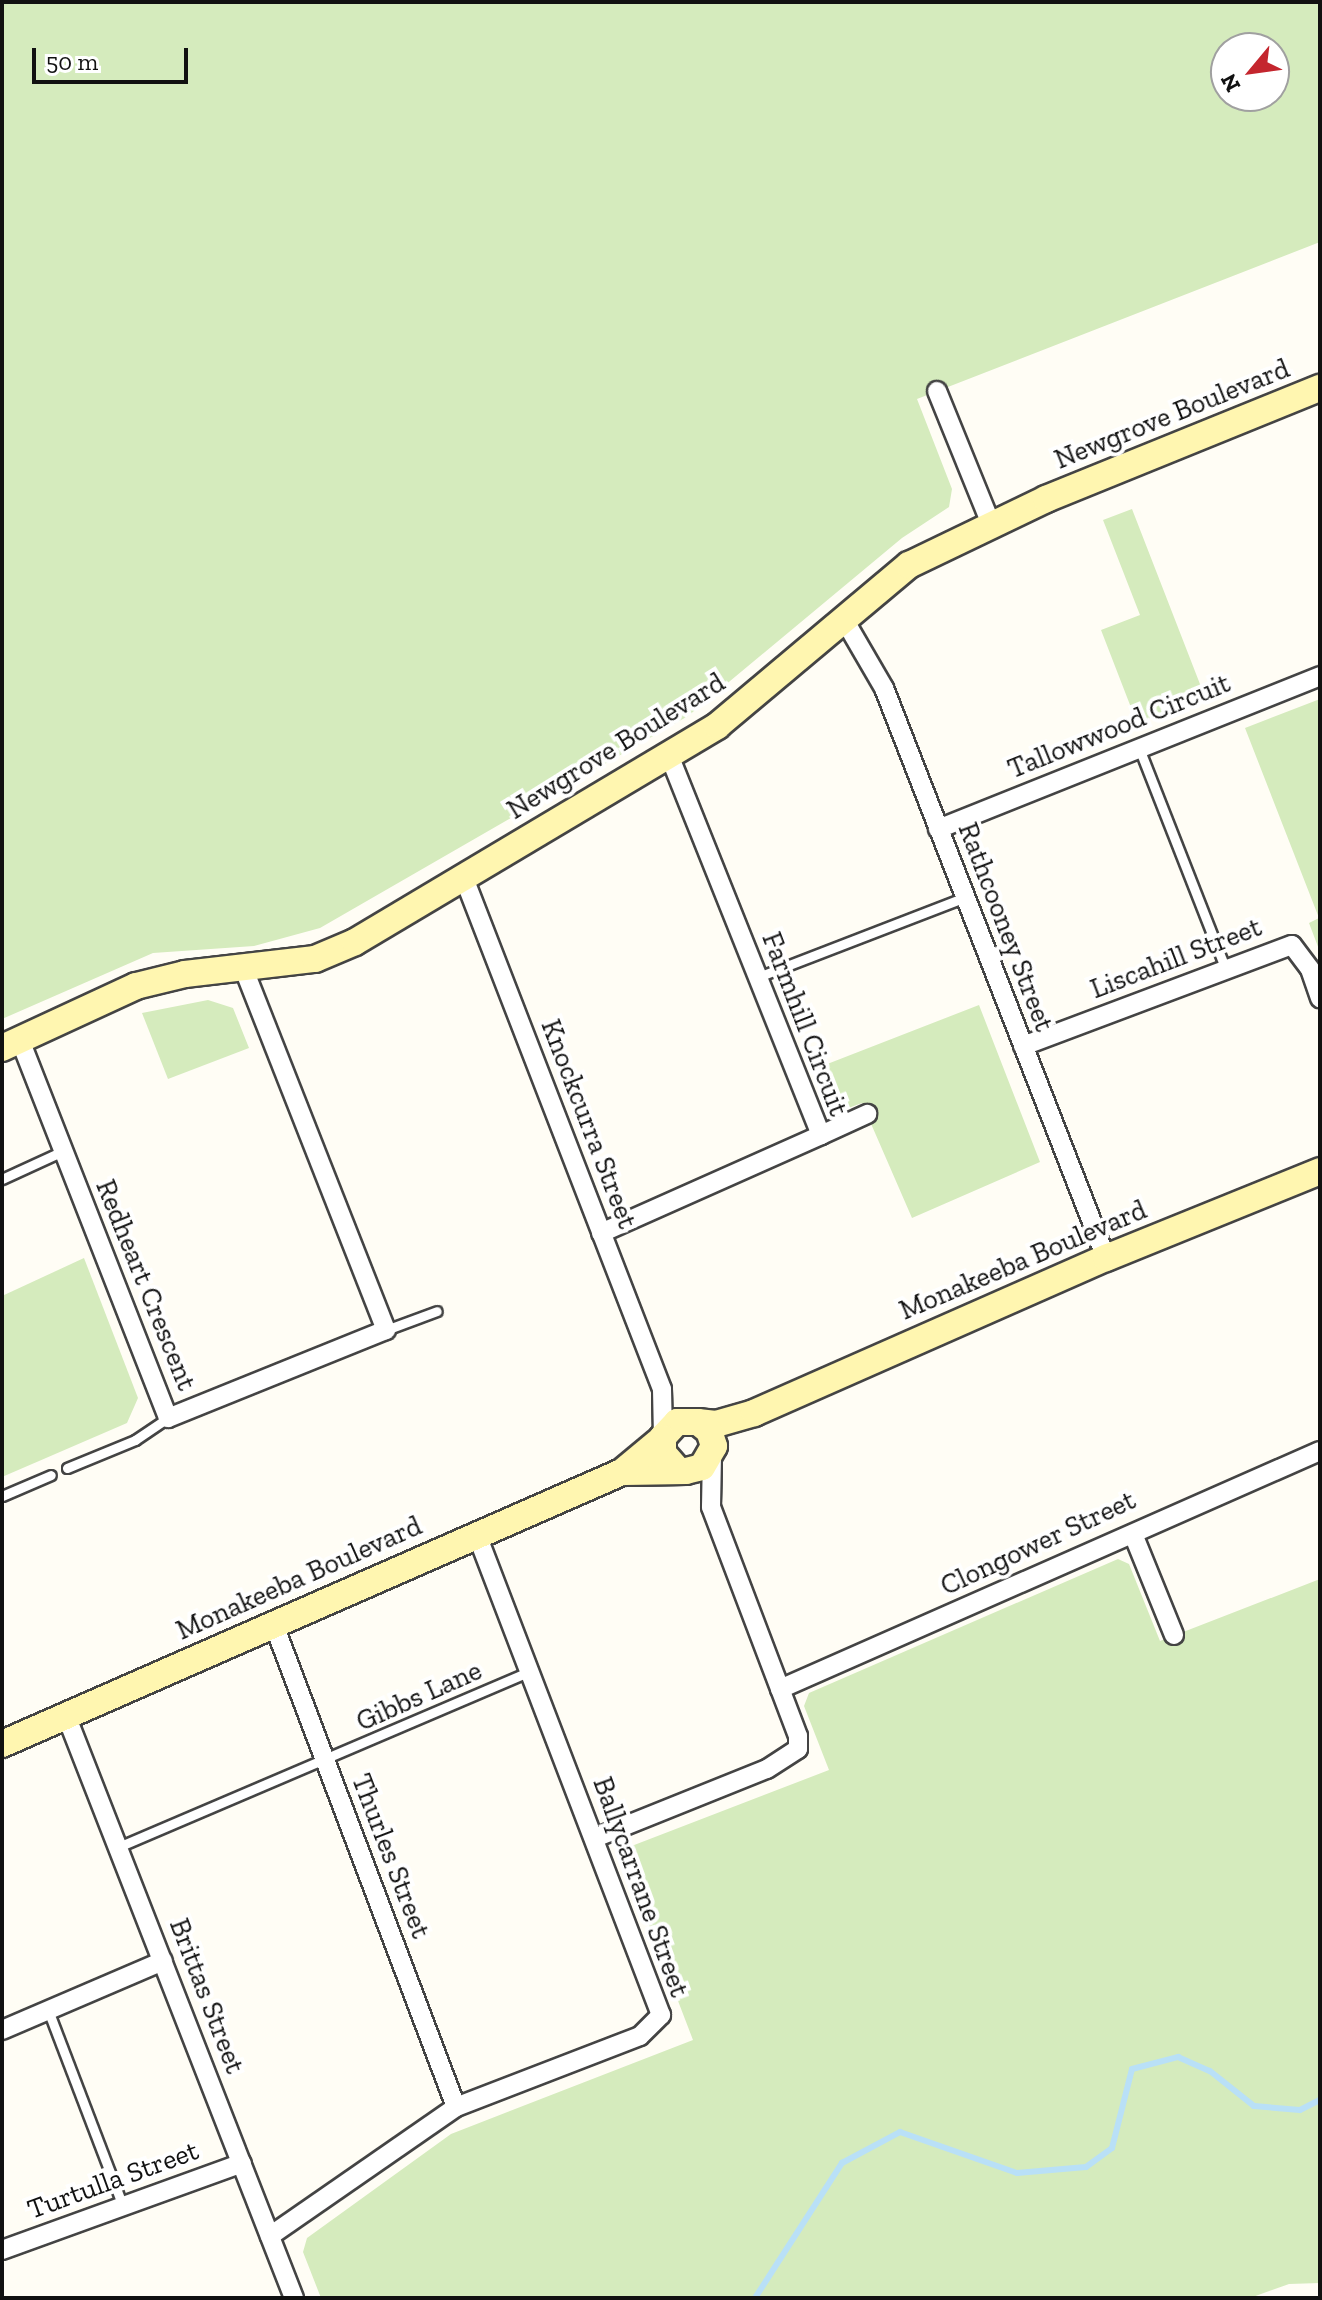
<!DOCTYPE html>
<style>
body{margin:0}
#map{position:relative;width:1322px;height:2300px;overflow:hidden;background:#fffdf5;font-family:"Zilla Slab",serif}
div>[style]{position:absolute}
.green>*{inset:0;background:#d5ebbd}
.stream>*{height:6px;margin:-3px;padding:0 3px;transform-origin:3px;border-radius:3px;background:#b9e0f7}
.roads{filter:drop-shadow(2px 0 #444) drop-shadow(-2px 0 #444) drop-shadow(0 2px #444) drop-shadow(0 -2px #444)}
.lane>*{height:9px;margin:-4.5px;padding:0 4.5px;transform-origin:4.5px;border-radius:4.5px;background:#fff}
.street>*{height:18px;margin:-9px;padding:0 9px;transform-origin:9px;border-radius:9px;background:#fff}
.secondary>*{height:26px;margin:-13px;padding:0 13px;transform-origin:13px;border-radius:13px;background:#fff6b0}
span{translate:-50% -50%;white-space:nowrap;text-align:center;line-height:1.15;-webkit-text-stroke:8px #fff;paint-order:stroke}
.street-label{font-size:28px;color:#111}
.frame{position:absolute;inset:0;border:4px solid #111;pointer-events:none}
.north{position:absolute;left:1210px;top:32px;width:80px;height:80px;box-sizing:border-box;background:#fff;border:2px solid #a0a0a0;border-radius:50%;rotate:241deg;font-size:22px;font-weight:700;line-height:32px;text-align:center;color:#111}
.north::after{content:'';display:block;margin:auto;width:28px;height:36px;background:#c4262e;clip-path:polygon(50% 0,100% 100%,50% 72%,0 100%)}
.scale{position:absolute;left:32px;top:48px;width:156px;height:36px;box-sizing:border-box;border:4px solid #111;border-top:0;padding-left:10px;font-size:24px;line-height:28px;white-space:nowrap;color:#111;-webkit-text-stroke:6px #fff;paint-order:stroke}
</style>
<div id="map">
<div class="green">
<i style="clip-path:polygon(evenodd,2px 2px,1320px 2px,1320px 242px,917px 399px,952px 489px,949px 507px,902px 538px,688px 716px,320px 928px,254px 946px,153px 953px,2px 1019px,2px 2px,1226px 48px,1274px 48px,1274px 96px,1226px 96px,1226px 48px)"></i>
<i style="clip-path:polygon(1132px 509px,1205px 697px,1137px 723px,1101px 630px,1140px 615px,1103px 520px)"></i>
<i style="clip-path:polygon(1320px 699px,1320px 952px,1309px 923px,1319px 918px,1245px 728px)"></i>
<i style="clip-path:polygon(208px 1000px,233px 1008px,249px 1048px,168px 1079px,142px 1013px)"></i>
<i style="clip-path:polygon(979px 1005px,1040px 1162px,912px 1218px,862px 1103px,843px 1110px,831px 1105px,817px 1068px)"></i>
<i style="clip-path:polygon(84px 1258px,138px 1398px,127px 1423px,2px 1477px,2px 1296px)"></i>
<i style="clip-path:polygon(1118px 1559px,1129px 1564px,1160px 1641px,1320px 1579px,1320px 2283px,1289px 2284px,1250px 2298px,321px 2298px,303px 2252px,307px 2238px,451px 2134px,693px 2040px,624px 1860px,629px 1847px,829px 1770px,804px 1706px,809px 1693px)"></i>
</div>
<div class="stream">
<i style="left:755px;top:2298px;width:161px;rotate:-57.2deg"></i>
<i style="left:842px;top:2163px;width:66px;rotate:-28.1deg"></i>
<i style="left:900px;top:2132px;width:124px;rotate:19.3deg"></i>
<i style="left:1017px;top:2173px;width:69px;rotate:-5deg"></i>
<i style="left:1086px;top:2167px;width:32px;rotate:-36deg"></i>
<i style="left:1112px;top:2148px;width:81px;rotate:-75.8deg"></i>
<i style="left:1132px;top:2069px;width:48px;rotate:-14.6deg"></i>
<i style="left:1178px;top:2057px;width:35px;rotate:24deg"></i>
<i style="left:1210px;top:2071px;width:56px;rotate:38.5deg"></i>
<i style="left:1254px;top:2106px;width:46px;rotate:5deg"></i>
<i style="left:1300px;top:2110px;width:22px;rotate:-27deg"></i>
</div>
<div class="roads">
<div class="lane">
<i style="left:1139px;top:748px;width:236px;rotate:68.6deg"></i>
<i style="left:758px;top:977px;width:222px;rotate:-21.1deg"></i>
<i style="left:2px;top:1179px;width:67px;rotate:-24.7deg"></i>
<i style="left:386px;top:1330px;width:54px;rotate:-20.4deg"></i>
<i style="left:67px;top:1468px;width:74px;rotate:-22.4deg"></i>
<i style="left:135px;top:1440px;width:40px;rotate:-34deg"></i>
<i style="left:2px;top:1496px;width:53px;rotate:-23.2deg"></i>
<i style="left:118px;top:1847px;width:448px;rotate:-23.1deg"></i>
<i style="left:48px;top:2010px;width:210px;rotate:69.1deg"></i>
</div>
<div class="street">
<i style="left:937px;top:391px;width:144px;rotate:67.9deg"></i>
<i style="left:845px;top:621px;width:78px;rotate:59.8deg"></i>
<i style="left:884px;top:688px;width:612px;rotate:68.72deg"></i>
<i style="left:938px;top:829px;width:412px;rotate:-21.8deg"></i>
<i style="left:464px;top:878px;width:548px;rotate:68.82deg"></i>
<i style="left:662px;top:1389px;width:48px;rotate:88.8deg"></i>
<i style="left:20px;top:1040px;width:406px;rotate:68.6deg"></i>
<i style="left:168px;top:1418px;width:235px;rotate:-22deg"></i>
<i style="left:386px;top:1330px;width:387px;rotate:-111.5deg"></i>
<i style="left:1023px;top:1046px;width:287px;rotate:-20.6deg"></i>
<i style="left:1292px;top:945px;width:30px;rotate:53deg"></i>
<i style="left:1310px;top:969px;width:31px;rotate:71deg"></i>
<i style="left:821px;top:1135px;width:51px;rotate:-24.5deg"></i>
<i style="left:601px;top:1233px;width:241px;rotate:-24deg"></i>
<i style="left:821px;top:1135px;width:407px;rotate:-111.8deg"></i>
<i style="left:1133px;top:1534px;width:109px;rotate:67.9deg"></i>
<i style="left:274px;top:1625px;width:515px;rotate:69.31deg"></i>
<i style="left:780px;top:1689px;width:590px;rotate:-23.79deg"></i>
<i style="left:66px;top:1715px;width:626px;rotate:68.64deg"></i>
<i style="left:595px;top:1838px;width:185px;rotate:-21.9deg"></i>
<i style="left:767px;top:1769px;width:37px;rotate:-33deg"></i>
<i style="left:798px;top:1749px;width:13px;rotate:-90deg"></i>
<i style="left:798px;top:1736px;width:245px;rotate:-110.8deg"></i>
<i style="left:711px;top:1507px;width:52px;rotate:-88.9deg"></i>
<i style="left:2px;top:2030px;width:175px;rotate:-23.2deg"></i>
<i style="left:270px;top:2236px;width:226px;rotate:-34.7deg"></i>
<i style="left:456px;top:2107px;width:197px;rotate:-21.1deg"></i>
<i style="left:640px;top:2036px;width:30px;rotate:-45deg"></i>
<i style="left:661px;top:2015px;width:514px;rotate:-110.97deg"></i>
<i style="left:2px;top:2250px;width:255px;rotate:-19.9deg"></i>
</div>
<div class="secondary">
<i style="left:2px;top:1048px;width:148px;rotate:-24.8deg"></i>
<i style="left:136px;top:986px;width:50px;rotate:-13.8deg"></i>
<i style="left:185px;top:974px;width:131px;rotate:-6.6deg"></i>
<i style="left:315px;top:959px;width:43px;rotate:-23deg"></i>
<i style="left:355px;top:942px;width:422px;rotate:-30.8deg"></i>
<i style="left:717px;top:726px;width:251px;rotate:-40deg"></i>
<i style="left:909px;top:565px;width:152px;rotate:-25.7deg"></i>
<i style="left:1046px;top:499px;width:296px;rotate:-22.1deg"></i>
<i style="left:698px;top:1422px;width:18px;rotate:6deg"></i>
<i style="left:716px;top:1424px;width:40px;rotate:-16deg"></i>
<i style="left:754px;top:1413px;width:385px;rotate:-23.8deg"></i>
<i style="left:1106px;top:1258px;width:231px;rotate:-22.1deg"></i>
<i style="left:625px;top:1472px;width:61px;rotate:-0.9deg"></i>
<i style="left:686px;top:1471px;width:16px;rotate:-14deg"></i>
<i style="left:702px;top:1467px;width:24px;rotate:-60deg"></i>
<i style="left:714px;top:1446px;width:16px;rotate:-108deg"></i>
<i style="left:709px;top:1431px;width:14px;rotate:-141deg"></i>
<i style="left:698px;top:1422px;width:21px;rotate:180deg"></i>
<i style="left:677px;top:1422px;width:21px;rotate:133deg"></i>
<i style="left:663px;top:1437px;width:16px;rotate:90deg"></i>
<i style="left:663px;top:1453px;width:21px;rotate:49deg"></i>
<i style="left:2px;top:1744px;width:677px;rotate:-23.69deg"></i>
<i style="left:622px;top:1472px;width:53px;rotate:-39.7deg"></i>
</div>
</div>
<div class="street-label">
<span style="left:1172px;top:414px;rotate:-22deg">Newgrove Boulevard</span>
<span style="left:1119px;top:726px;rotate:-22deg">Tallowwood Circuit</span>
<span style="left:616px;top:746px;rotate:-32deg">Newgrove Boulevard</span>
<span style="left:1006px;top:927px;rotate:69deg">Rathcooney Street</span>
<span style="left:1176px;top:958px;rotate:-21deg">Liscahill Street</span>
<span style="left:805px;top:1024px;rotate:69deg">Farmhill Circuit</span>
<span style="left:589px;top:1124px;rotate:69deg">Knockcurra Street</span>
<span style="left:1023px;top:1260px;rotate:-23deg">Monakeeba Boulevard</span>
<span style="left:146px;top:1285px;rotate:68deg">Redheart Crescent</span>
<span style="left:1038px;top:1543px;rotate:-25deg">Clongower Street</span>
<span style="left:299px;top:1578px;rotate:-24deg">Monakeeba Boulevard</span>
<span style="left:419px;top:1696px;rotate:-24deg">Gibbs Lane</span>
<span style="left:391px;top:1856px;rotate:69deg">Thurles Street</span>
<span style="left:641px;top:1887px;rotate:70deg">Ballycarrane Street</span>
<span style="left:207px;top:1996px;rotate:69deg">Brittas Street</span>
<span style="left:113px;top:2180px;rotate:-20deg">Turtulla Street</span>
</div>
<div class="frame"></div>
<div class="north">N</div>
<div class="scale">50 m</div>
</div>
